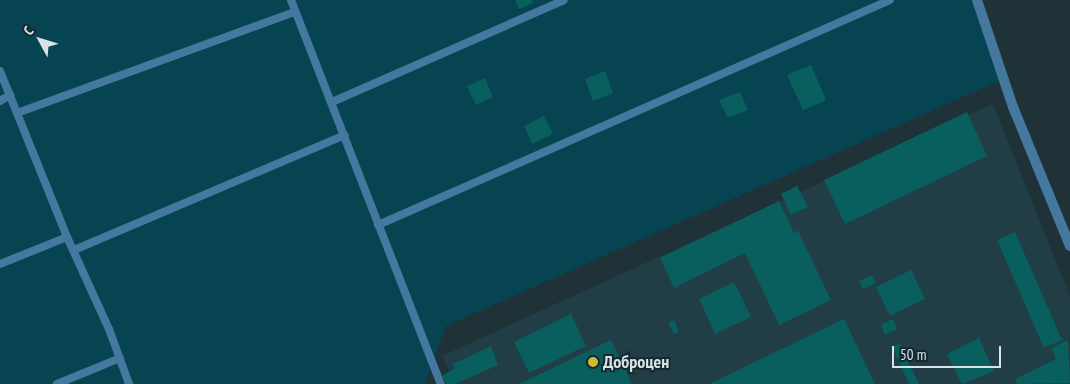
<!DOCTYPE html>
<meta charset="utf-8">
<style>
body{margin:0}
#map{position:relative;width:1070px;height:384px;overflow:hidden;background:#1e3238;font-family:"PT Sans Narrow",sans-serif}
div>[style]{position:absolute}
.built>*{inset:0;background:#213d46}
.green>*{inset:0;background:#074452}
.building>*{inset:0;background:#085f5e}
.lane>*{height:8px;margin:-4px;padding:0 4px;transform-origin:4px;border-radius:4px;background:#44789e}
.street>*{height:10px;margin:-5px;padding:0 5px;transform-origin:5px;border-radius:5px;background:#44789e}
.dots>*{width:14px;height:14px;translate:-50% -50%;box-sizing:border-box;border:2px solid #14282e;border-radius:50%}
span{translate:-50% -50%;white-space:nowrap;text-align:center;line-height:1.15;-webkit-text-stroke:4px #14282e;paint-order:stroke}
.poi-label{font-size:18px;color:#d7e3e7;font-weight:700}
.left{translate:0 -50%;text-align:left}
.north{position:absolute;left:15px;top:15px;width:50px;height:50px;-webkit-text-stroke:4px #14282e;paint-order:stroke;rotate:309deg;font-size:14px;font-weight:700;line-height:20px;text-align:center;color:#d7e3e7}
.north::after{content:'';display:block;margin:auto;width:18px;height:22px;background:#d7e3e7;clip-path:polygon(50% 0,100% 100%,50% 72%,0 100%)}
.scale{position:absolute;left:892px;top:346px;width:109px;height:22px;box-sizing:border-box;border:2px solid #d7e3e7;border-top:0;padding-left:6px;font-size:15px;line-height:18px;white-space:nowrap;color:#d7e3e7;-webkit-text-stroke:4px #14282e;paint-order:stroke}
</style>
<div id="map">
<div class="built">
<i style="clip-path:polygon(993px 104px,1070px 296px,1070px 384px,455px 384px,442px 356px)"></i>
</div>
<div class="green">
<i style="clip-path:polygon(0 0,974px 0,1001px 80px,446px 326px,425px 384px,0 384px)"></i>
</div>
<div class="building">
<i style="clip-path:polygon(515px 0,532px 0,533px 3px,519px 9px)"></i>
<i style="clip-path:polygon(811px 65px,826px 100px,803px 110px,787px 75px)"></i>
<i style="clip-path:polygon(605px 71px,613px 93px,593px 101px,585px 79px)"></i>
<i style="clip-path:polygon(485px 78px,493px 97px,476px 105px,467px 86px)"></i>
<i style="clip-path:polygon(740px 92px,748px 110px,728px 118px,719px 100px)"></i>
<i style="clip-path:polygon(967px 112px,987px 156px,845px 224px,824px 180px)"></i>
<i style="clip-path:polygon(544px 116px,553px 134px,532px 144px,524px 126px)"></i>
<i style="clip-path:polygon(797px 186px,808px 207px,791px 215px,781px 194px)"></i>
<i style="clip-path:polygon(779px 201px,794px 233px,798px 231px,831px 300px,779px 325px,745px 253px,674px 288px,660px 258px)"></i>
<i style="clip-path:polygon(1015px 232px,1062px 340px,1044px 348px,997px 240px)"></i>
<i style="clip-path:polygon(911px 270px,925px 299px,890px 316px,876px 287px)"></i>
<i style="clip-path:polygon(872px 275px,876px 283px,863px 289px,859px 281px)"></i>
<i style="clip-path:polygon(734px 282px,751px 317px,715px 334px,699px 299px)"></i>
<i style="clip-path:polygon(571px 314px,586px 346px,529px 373px,514px 342px)"></i>
<i style="clip-path:polygon(844px 319px,875px 384px,709px 384px)"></i>
<i style="clip-path:polygon(893px 319px,897px 329px,885px 335px,881px 325px)"></i>
<i style="clip-path:polygon(674px 320px,679px 332px,674px 334px,668px 323px)"></i>
<i style="clip-path:polygon(979px 338px,994px 371px,962px 384px,947px 354px)"></i>
<i style="clip-path:polygon(611px 340px,632px 384px,519px 384px)"></i>
<i style="clip-path:polygon(1068px 340px,1070px 383px,1017px 384px,1015px 379px,1056px 359px,1051px 348px)"></i>
<i style="clip-path:polygon(900px 343px,919px 384px,909px 384px,892px 347px)"></i>
<i style="clip-path:polygon(491px 346px,498px 365px,455px 384px,446px 384px,442px 376px,455px 368px,453px 364px)"></i>
</div>
<div class="lane">
<i style="left:291px;top:0;width:412px;rotate:68.7deg"></i>
<i style="left:0;top:71px;width:179px;rotate:68deg"></i>
<i style="left:67px;top:237px;width:101px;rotate:65.5deg"></i>
<i style="left:109px;top:329px;width:59px;rotate:70deg"></i>
<i style="left:0;top:101px;width:12px;rotate:-31deg"></i>
<i style="left:332px;top:102px;width:253px;rotate:-23.7deg"></i>
<i style="left:17px;top:113px;width:296px;rotate:-20deg"></i>
<i style="left:378px;top:225px;width:559px;rotate:-23.72deg"></i>
<i style="left:74px;top:250px;width:294px;rotate:-23deg"></i>
<i style="left:0;top:264px;width:72px;rotate:-21.9deg"></i>
<i style="left:57px;top:384px;width:68px;rotate:-22.4deg"></i>
</div>
<div class="street">
<i style="left:977px;top:0;width:113px;rotate:71.4deg"></i>
<i style="left:1013px;top:107px;width:150px;rotate:67.7deg"></i>
</div>
<div class="dots">
<i style="left:593px;top:362px;background:#ceb938"></i>
</div>
<div class="poi-label">
<span class="left" style="left:603px;top:362px">Доброцен</span>
</div>
<div class="north">С</div>
<div class="scale">50 m</div>
</div>
